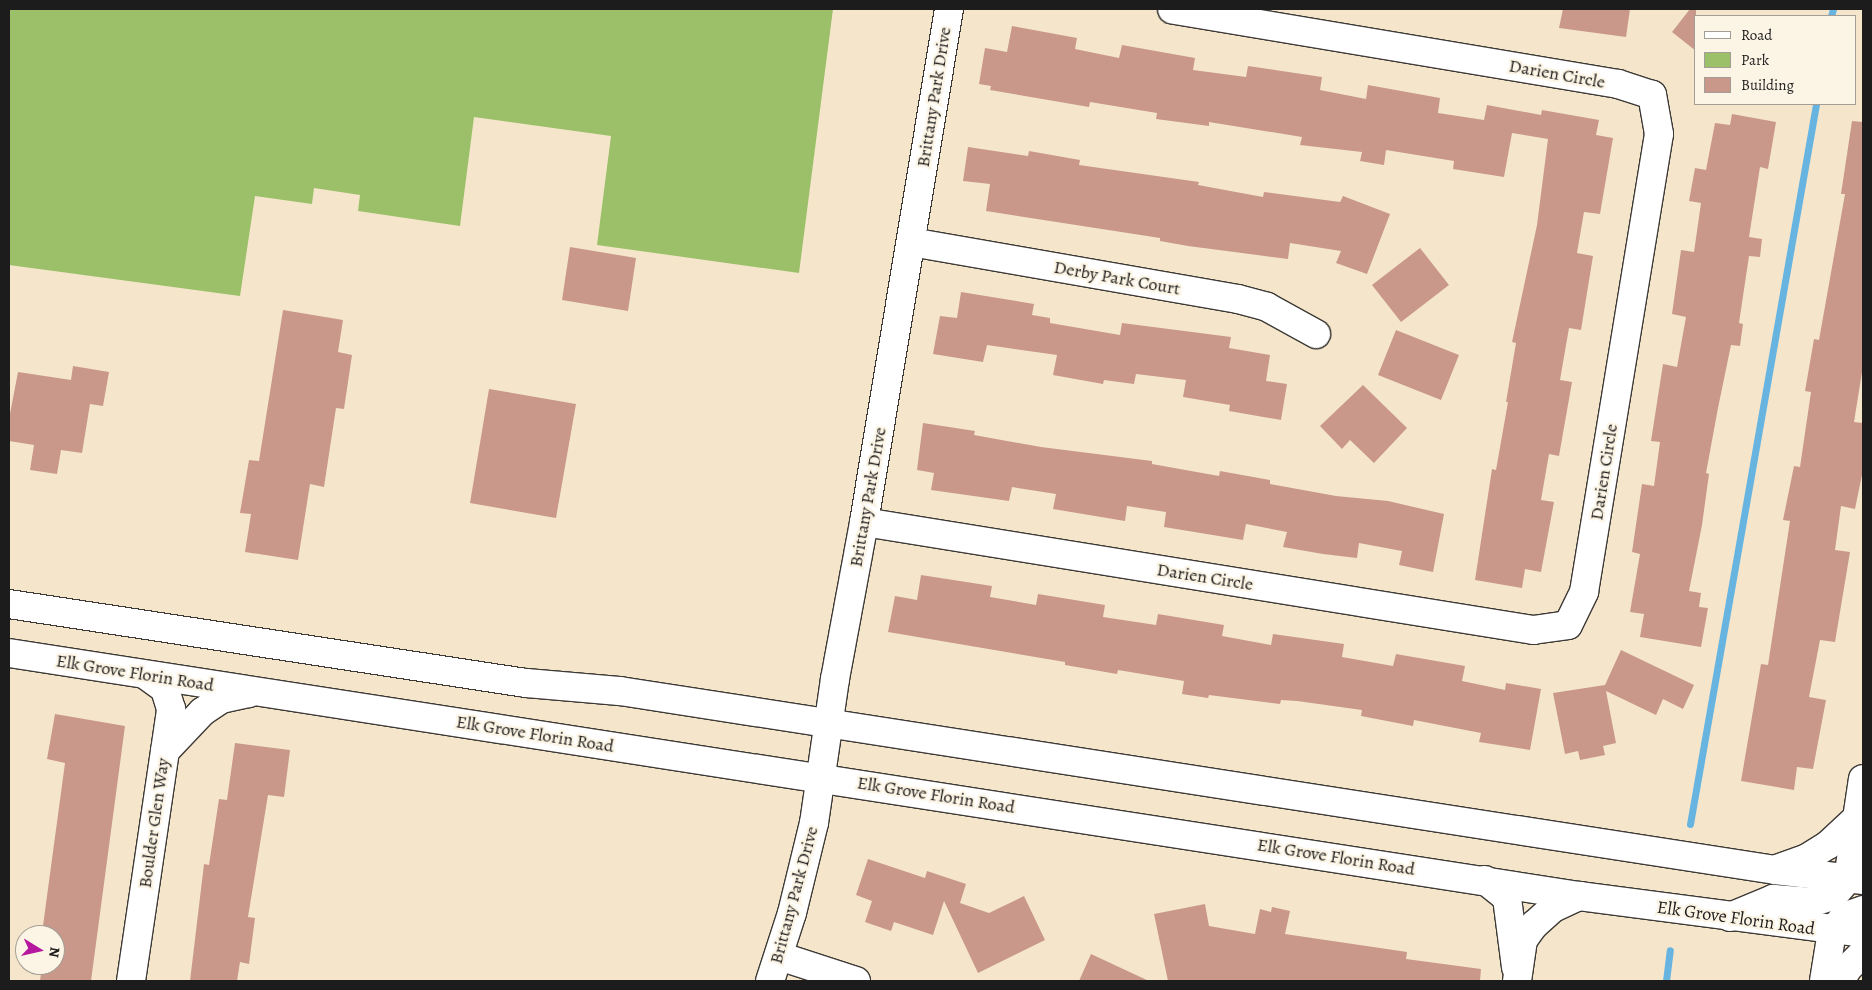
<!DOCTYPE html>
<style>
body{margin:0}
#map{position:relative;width:1872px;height:990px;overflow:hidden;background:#f5e6cb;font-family:Alegreya,serif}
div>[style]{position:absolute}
.green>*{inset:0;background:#9cc06a}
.stream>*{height:7px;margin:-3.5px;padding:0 3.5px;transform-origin:3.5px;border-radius:3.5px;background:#67b4e1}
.building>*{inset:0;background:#c9988b}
.roads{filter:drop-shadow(1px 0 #3d3a36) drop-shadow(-1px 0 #3d3a36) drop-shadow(0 1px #3d3a36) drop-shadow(0 -1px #3d3a36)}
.street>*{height:28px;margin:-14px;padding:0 14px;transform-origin:14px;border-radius:14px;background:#fff}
.secondary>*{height:28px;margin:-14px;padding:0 14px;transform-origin:14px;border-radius:14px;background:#fff}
.primary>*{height:28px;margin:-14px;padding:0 14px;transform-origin:14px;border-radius:14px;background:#fff}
span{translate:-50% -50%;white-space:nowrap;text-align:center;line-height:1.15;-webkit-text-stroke:4.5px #fcf5e5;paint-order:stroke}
.street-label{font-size:18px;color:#1c1c1c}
.frame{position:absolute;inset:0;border:10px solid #1c1c1c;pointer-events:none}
.legend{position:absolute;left:1694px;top:15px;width:162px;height:90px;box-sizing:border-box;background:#fcf5e5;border:1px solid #a29e95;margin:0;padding:6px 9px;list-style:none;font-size:15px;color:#1c1c1c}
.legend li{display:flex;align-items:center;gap:10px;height:25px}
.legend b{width:25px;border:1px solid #a29e95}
.north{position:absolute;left:15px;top:925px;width:50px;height:50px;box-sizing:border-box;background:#fcf5e5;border:1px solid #a29e95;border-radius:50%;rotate:99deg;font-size:14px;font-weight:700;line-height:20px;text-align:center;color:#1c1c1c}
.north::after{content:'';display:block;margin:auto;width:18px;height:22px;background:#b5179e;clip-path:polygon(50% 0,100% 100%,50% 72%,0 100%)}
</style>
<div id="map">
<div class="green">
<i style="clip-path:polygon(9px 9px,833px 9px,799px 273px,597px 245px,611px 136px,474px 117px,460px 226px,358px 211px,360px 195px,314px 188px,312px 204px,255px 196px,240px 296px,9px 265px)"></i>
</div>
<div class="stream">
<i style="left:1831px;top:16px;width:7px;rotate:-74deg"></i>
<i style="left:1690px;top:824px;width:731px;rotate:-80.07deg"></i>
<i style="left:1666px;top:981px;width:31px;rotate:-83deg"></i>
</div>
<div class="building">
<i style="clip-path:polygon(1563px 9px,1630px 9px,1626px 37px,1559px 28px)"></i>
<i style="clip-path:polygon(1690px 9px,1696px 9px,1696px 51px,1672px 32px)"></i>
<i style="clip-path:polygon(1012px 26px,1077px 38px,1075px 49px,1119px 58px,1122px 45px,1195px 58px,1193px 70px,1246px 77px,1248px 66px,1322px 77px,1320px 90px,1366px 99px,1368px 85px,1440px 98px,1438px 113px,1484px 120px,1487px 105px,1541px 115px,1542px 110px,1599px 120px,1596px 135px,1613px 138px,1600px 214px,1584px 212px,1577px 253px,1593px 256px,1581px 330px,1569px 328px,1560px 380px,1572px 382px,1559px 456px,1549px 454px,1541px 500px,1554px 502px,1541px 572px,1525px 569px,1522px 588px,1475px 580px,1492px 469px,1496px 470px,1508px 402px,1506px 402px,1516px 343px,1512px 342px,1537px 225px,1548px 139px,1512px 133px,1504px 177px,1453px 169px,1454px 161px,1386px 150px,1384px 165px,1360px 161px,1362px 152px,1300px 145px,1302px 137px,1209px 122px,1209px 126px,1156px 119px,1157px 113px,1090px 102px,1089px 107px,990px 90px,991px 86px,979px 84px,985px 48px,1007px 52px)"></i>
<i style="clip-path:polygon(1732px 114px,1776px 122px,1768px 169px,1760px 167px,1749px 237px,1762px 239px,1760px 257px,1749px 256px,1739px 323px,1743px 324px,1740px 346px,1731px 345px,1718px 408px,1706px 473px,1709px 474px,1702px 525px,1689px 591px,1701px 593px,1699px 607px,1708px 608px,1701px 647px,1640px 637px,1644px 614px,1630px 612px,1640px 554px,1632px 552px,1642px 484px,1654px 486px,1660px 442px,1651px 441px,1663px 364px,1677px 367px,1686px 317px,1672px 314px,1681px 250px,1694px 252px,1701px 203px,1689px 201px,1695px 168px,1706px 170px,1715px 123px,1730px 125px)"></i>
<i style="clip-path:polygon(1852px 121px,1863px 122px,1863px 366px,1854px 422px,1863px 423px,1863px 470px,1855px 509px,1841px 506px,1835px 550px,1850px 552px,1835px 642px,1820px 640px,1809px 697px,1826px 700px,1813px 769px,1797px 767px,1794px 790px,1741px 781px,1761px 664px,1768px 665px,1790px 521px,1783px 520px,1794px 466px,1800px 467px,1811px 392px,1805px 391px,1814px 339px,1819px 340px,1845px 194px,1841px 194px)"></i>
<i style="clip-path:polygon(968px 147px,1028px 156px,1029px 151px,1080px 160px,1079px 165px,1199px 182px,1198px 185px,1263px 197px,1264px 192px,1340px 202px,1343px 196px,1390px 214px,1367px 274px,1336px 263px,1341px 251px,1290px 243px,1288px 259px,1188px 246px,1160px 241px,1160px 238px,986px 211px,990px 184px,963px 181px)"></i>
<i style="clip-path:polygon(570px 247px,636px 258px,628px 311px,562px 300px)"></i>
<i style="clip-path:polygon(1420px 248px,1449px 285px,1401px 322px,1372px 285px)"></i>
<i style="clip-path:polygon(961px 292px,1034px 304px,1032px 315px,1050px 318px,1050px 323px,1120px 335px,1122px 323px,1231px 337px,1229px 348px,1270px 355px,1266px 381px,1287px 384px,1281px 420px,1229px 411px,1230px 405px,1183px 397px,1186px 380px,1136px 374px,1134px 384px,1104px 380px,1103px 384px,1053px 375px,1057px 355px,987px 345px,983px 362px,933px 354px,940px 316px,957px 318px)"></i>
<i style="clip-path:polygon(283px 310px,343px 320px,338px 352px,352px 355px,344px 409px,336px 408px,324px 487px,310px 484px,298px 560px,245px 552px,251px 514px,240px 513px,249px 460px,259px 461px)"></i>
<i style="clip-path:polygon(1396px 330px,1459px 355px,1441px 400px,1378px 375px)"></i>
<i style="clip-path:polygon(73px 366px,109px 372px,103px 406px,90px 404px,82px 453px,61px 450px,57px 474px,30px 470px,34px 445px,9px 441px,9px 419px,18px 372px,71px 380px)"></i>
<i style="clip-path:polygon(1363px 385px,1407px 428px,1374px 463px,1350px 440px,1342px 449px,1320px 426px)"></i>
<i style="clip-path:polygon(489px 389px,576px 404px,556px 518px,470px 503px)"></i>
<i style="clip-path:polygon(923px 423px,975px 431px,974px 435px,1041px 447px,1152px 461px,1152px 464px,1219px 476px,1220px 471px,1270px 480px,1270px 484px,1336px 496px,1388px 501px,1444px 514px,1433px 572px,1399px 565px,1402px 551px,1359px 543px,1357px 558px,1323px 554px,1283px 547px,1287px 532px,1246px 524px,1243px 540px,1164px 527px,1166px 512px,1127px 506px,1125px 521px,1053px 509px,1056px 494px,1012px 487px,1009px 501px,931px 490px,934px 473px,917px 470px)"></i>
<i style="clip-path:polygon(921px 575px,992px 586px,990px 597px,1036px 605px,1038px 594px,1105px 605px,1103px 617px,1156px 625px,1158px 614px,1224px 625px,1222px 636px,1271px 645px,1273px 634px,1344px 644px,1342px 657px,1393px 666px,1396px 654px,1465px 666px,1462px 681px,1505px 690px,1506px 683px,1541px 689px,1530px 750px,1479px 742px,1481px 733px,1414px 720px,1413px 726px,1361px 716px,1362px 710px,1297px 701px,1281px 700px,1280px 704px,1209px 695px,1208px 698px,1182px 694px,1184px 681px,1118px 670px,1117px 674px,1065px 665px,1065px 662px,888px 632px,895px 596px,917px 600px)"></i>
<i style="clip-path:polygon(1621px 650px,1694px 685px,1683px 709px,1663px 699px,1656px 715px,1606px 691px,1616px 743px,1603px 746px,1605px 755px,1580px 760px,1578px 751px,1565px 754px,1553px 693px,1605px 685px)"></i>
<i style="clip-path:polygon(55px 714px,125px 726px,91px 981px,40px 981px,42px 965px,55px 965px,55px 935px,42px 933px,65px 763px,47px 759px)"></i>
<i style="clip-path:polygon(235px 743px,290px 750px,284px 797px,268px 795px,248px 917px,255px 918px,249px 964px,240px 962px,237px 981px,190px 981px,204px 864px,209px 865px,219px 799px,227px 800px)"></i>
<i style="clip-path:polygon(868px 859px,925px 878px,927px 871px,966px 884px,960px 903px,989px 913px,1024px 896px,1045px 940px,978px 973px,944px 901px,933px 935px,894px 922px,891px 931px,865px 922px,872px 901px,856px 895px)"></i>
<i style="clip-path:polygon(1205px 904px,1209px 926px,1255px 934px,1260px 909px,1271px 912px,1272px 907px,1290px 911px,1285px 934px,1407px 952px,1406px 959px,1481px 969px,1480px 981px,1168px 981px,1154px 914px)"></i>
<i style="clip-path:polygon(1091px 954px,1149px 981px,1079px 981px)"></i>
</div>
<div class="roads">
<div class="street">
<i style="left:911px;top:242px;width:332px;rotate:9.9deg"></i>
<i style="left:1238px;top:299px;width:30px;rotate:15deg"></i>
<i style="left:1267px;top:307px;width:56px;rotate:28.9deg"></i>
<i style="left:864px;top:522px;width:678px;rotate:9.17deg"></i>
<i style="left:1533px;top:630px;width:35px;rotate:-8deg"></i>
<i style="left:1568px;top:625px;width:37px;rotate:-64deg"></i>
<i style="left:1584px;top:592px;width:464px;rotate:-80.7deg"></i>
<i style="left:1659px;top:134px;width:40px;rotate:-100deg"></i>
<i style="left:1652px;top:95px;width:36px;rotate:-162deg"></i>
<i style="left:1618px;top:84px;width:452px;rotate:-170.5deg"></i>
<i style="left:1848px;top:879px;width:101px;rotate:-81.5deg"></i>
<i style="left:1485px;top:880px;width:28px;rotate:39deg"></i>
<i style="left:1507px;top:898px;width:70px;rotate:82.6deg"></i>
<i style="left:779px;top:956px;width:81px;rotate:18deg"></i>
<i style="left:131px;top:981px;width:275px;rotate:-81.6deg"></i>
<i style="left:171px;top:709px;width:21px;rotate:-107deg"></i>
<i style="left:165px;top:689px;width:24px;rotate:-144deg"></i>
<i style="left:1824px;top:981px;width:51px;rotate:-80.9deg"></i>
</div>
<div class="secondary">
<i style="left:770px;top:981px;width:71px;rotate:-72.1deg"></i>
<i style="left:792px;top:913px;width:93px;rotate:-76.3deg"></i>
<i style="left:814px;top:823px;width:146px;rotate:-81.7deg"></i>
<i style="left:835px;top:679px;width:160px;rotate:-79.5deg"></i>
<i style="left:864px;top:522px;width:520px;rotate:-80.59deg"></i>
</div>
<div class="primary">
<i style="left:9px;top:604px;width:523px;rotate:8.69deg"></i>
<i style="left:526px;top:683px;width:94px;rotate:4.9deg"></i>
<i style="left:620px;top:691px;width:1169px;rotate:8.81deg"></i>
<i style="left:1775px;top:870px;width:89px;rotate:6.5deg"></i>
<i style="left:9px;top:653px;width:1589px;rotate:8.8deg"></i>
<i style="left:1579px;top:896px;width:286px;rotate:7.4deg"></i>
<i style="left:165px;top:751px;width:54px;rotate:-46.5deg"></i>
<i style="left:202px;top:712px;width:23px;rotate:-34deg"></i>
<i style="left:221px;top:699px;width:29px;rotate:-12deg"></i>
<i style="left:1777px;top:869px;width:32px;rotate:-20deg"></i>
<i style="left:1807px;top:858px;width:25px;rotate:-32deg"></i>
<i style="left:1828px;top:845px;width:40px;rotate:-43deg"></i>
<i style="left:1730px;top:917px;width:47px;rotate:-22.7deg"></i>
<i style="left:1773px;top:899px;width:40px;rotate:4.3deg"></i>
<i style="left:1813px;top:902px;width:21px;rotate:-17deg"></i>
<i style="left:1833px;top:896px;width:23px;rotate:-49deg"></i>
<i style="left:1832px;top:931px;width:18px;rotate:-49deg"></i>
<i style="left:1844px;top:917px;width:20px;rotate:-20deg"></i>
<i style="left:1517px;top:981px;width:41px;rotate:-81.7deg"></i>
<i style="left:1523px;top:940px;width:19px;rotate:-54deg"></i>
<i style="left:1534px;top:925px;width:25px;rotate:-42deg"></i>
<i style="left:1553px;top:908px;width:29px;rotate:-25deg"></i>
<i style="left:1841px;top:981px;width:13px;rotate:-63deg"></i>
<i style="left:1847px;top:969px;width:23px;rotate:-45deg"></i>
</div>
</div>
<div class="street-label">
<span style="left:1557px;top:74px;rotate:10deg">Darien Circle</span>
<span style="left:934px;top:97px;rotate:-81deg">Brittany Park Drive</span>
<span style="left:1117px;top:278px;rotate:10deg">Derby Park Court</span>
<span style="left:1604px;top:472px;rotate:-81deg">Darien Circle</span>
<span style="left:868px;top:497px;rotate:-80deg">Brittany Park Drive</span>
<span style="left:1205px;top:577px;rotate:9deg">Darien Circle</span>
<span style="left:135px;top:673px;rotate:9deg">Elk Grove Florin Road</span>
<span style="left:535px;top:734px;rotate:9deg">Elk Grove Florin Road</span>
<span style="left:936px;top:795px;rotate:9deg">Elk Grove Florin Road</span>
<span style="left:154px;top:823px;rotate:-82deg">Boulder Glen Way</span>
<span style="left:1336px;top:857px;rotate:9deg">Elk Grove Florin Road</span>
<span style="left:794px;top:895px;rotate:-75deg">Brittany Park Drive</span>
<span style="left:1736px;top:918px;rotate:8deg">Elk Grove Florin Road</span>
</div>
<div class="frame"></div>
<ul class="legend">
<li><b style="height:6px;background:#fff"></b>Road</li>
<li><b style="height:14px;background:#9cc06a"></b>Park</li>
<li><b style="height:14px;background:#c9988b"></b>Building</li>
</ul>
<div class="north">N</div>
</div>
